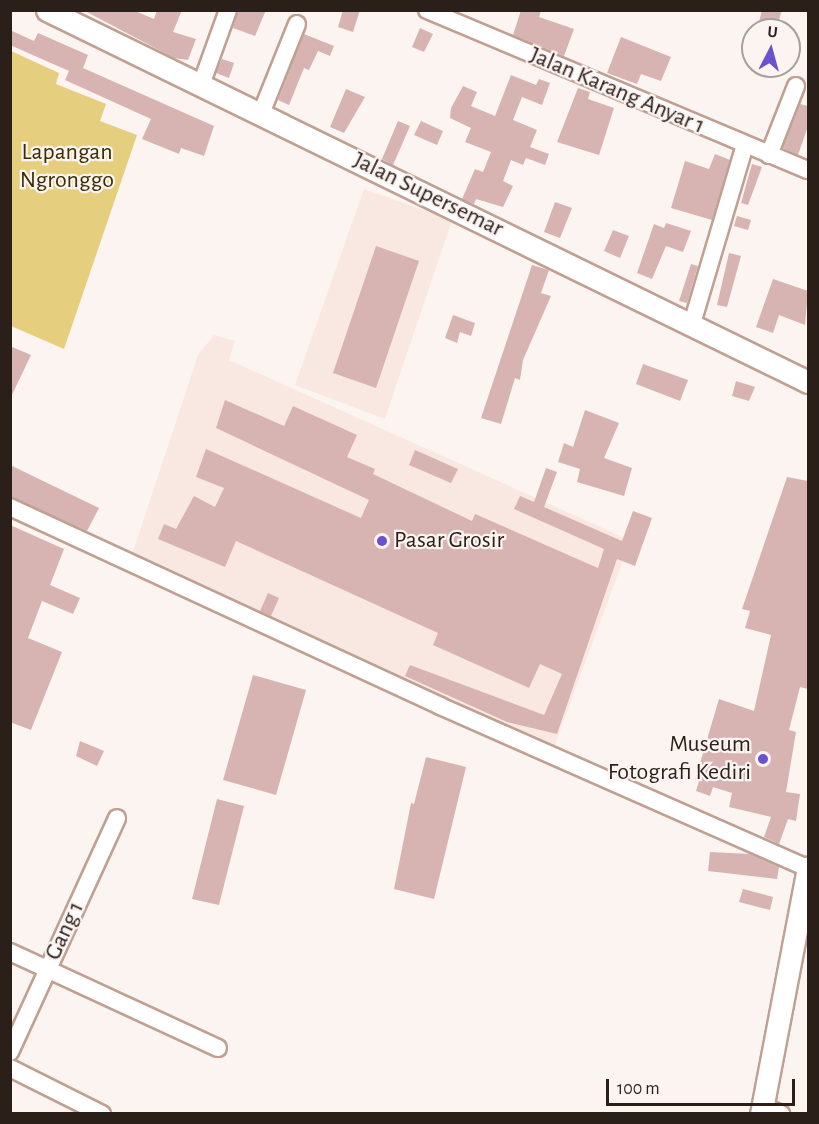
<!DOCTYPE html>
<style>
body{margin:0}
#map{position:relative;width:819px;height:1124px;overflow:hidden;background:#fbf4f1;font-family:"Alegreya Sans",sans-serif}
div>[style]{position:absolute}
.built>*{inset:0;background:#f9e8e1}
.green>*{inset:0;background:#e6ce7f}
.building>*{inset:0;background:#d7b4b1}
.roads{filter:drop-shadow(2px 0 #bfa092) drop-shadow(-2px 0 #bfa092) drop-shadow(0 2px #bfa092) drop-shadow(0 -2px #bfa092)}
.minor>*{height:16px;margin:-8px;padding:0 8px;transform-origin:8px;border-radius:8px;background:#fff}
.major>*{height:21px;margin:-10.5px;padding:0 10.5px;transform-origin:10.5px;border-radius:10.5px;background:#fff}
.dots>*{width:16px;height:16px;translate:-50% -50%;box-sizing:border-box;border:3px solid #fbf4f1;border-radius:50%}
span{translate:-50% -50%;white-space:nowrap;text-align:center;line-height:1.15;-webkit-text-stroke:4.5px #fbf4f1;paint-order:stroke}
.street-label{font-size:24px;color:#2b1f1a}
.park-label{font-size:24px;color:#3a2e01}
.poi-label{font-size:24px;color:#2b1f1a}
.left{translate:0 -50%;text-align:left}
.right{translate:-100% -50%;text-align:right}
.frame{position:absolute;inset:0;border:12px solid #2b1f1a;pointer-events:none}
.north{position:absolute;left:741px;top:18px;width:60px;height:60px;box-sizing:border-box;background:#fbf4f1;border:2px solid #a89f9b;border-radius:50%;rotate:6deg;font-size:16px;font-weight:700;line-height:24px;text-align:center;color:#2b1f1a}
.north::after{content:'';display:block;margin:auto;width:21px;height:27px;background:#6a52cc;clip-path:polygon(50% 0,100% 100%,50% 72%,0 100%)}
.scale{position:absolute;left:606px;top:1079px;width:189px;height:27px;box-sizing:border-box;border:3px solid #2b1f1a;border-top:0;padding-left:8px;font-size:18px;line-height:21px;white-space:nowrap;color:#2b1f1a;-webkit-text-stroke:4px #fbf4f1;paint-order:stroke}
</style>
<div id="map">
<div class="built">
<i style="clip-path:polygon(364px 189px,452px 220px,385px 419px,295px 385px)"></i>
<i style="clip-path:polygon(214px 335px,235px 341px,229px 360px,625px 538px,629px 544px,554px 747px,130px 561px,198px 355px)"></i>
</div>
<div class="green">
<i style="clip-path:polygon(11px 51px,59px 73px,56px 84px,106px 104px,100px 121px,137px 135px,64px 349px,11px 326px)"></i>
</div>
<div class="building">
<i style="clip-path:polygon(83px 10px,133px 10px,154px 19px,157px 10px,182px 10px,173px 32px,196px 39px,188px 60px,174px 58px)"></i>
<i style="clip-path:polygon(238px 10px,266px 10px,255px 36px,233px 28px)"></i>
<i style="clip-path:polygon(343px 10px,360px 10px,353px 32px,338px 27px)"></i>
<i style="clip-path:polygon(521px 10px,541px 10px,539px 17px,574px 29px,564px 56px,513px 35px)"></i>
<i style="clip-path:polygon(762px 10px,782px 10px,776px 30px,757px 30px)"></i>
<i style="clip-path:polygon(420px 28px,433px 34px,424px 52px,412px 47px)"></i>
<i style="clip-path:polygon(10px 30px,34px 41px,38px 33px,88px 55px,83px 68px,214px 126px,204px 156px,181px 148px,179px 154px,142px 139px,151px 119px,65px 80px,69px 71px,10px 45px)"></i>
<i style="clip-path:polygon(304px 34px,334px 46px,330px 56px,318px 51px,309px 70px,304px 68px,289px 105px,278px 100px)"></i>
<i style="clip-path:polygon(621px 37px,671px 57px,661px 81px,641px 74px,637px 84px,607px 73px)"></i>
<i style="clip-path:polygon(222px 59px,234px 63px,229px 78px,216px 73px)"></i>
<i style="clip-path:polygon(511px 75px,536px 85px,539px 79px,550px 83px,542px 105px,522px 97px,513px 120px,537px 130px,530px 147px,549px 154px,545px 165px,526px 158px,523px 165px,511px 160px,503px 181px,513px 186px,503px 207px,476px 199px,474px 204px,462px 199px,475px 169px,483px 172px,491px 152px,465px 142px,471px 128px,450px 118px,451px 108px,463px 86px,477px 92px,471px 106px,495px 116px)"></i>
<i style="clip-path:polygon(578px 88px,590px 92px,588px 99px,614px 108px,599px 155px,557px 142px)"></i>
<i style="clip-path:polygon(346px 89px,365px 97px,344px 133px,330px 127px)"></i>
<i style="clip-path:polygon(800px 104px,808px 106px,808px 126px,798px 155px,783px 148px)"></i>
<i style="clip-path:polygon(398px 121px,410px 126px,393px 165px,382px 159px)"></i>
<i style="clip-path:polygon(421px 121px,443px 131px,437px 145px,414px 135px)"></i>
<i style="clip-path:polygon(715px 154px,730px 160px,712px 220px,671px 208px,685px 161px,709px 169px)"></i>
<i style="clip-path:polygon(752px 164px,762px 167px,748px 205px,741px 203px)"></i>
<i style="clip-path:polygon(555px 202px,572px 208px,560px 238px,544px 232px)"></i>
<i style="clip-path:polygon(737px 216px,751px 220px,748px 230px,734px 226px)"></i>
<i style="clip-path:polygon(666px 223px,691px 231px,683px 252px,666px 246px,652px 279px,637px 273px,654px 224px,664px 228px)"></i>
<i style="clip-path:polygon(613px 230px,629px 236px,620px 258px,604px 251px)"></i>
<i style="clip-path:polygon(376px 246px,419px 261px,376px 388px,333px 373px)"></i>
<i style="clip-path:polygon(729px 253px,741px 256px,727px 307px,717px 305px)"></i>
<i style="clip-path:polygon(691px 264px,698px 266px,687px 303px,679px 301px)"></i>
<i style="clip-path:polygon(532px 265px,549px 270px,541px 293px,551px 296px,523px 360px,520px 380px,515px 378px,501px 424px,481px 418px)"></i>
<i style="clip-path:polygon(773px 279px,808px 291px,805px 325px,779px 315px,773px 333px,756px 327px)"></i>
<i style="clip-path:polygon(453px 315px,475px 323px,471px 336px,460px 332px,457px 343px,445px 338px)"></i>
<i style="clip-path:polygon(10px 346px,31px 355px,10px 399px)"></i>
<i style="clip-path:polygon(643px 364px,688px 380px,680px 401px,636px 384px)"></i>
<i style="clip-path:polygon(736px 381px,755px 387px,749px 401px,732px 396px)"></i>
<i style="clip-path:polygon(225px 400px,284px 426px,293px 406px,357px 435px,347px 457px,375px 469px,373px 474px,472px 521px,475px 514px,598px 568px,604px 549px,514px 509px,520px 496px,534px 502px,546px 468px,557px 472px,544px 507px,622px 541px,633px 511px,652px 518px,635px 566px,617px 559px,557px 734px,507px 722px,405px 676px,410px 665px,544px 715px,562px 674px,540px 664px,529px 688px,433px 645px,438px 633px,236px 541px,225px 567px,158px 539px,164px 524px,176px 529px,194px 496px,215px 507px,224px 488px,196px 477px,206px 449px,361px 518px,369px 500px,216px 428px)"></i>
<i style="clip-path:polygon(585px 410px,619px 423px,604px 458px,632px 468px,624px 496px,577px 482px,580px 469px,558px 462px,564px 443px,573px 447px)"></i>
<i style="clip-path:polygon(415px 450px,458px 469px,451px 483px,409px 465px)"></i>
<i style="clip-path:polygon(10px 465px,99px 508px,87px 531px,10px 497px)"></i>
<i style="clip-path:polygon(787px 477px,808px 481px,808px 689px,800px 687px,789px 730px,796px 732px,786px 792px,800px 794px,796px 821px,788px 819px,779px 844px,764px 837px,771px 817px,729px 807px,732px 793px,713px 787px,710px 796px,696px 791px,699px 781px,695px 780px,719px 699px,754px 711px,771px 635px,745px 628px,750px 611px,742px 609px)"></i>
<i style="clip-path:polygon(10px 525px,64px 549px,50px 585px,80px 598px,73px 614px,42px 601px,28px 638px,62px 652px,31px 730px,10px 722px)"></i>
<i style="clip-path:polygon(268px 593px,279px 598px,271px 616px,260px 611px)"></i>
<i style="clip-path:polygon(253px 675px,306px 690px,276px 795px,223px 780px)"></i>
<i style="clip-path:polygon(80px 741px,104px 751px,97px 766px,76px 756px)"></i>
<i style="clip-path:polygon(426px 757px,466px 767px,434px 899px,394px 889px,411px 803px,414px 804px)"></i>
<i style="clip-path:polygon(217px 799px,244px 806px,219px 905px,192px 899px)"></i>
<i style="clip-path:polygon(710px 852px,750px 854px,779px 867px,777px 879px,708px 871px)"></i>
<i style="clip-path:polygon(743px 889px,773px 897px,770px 910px,739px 902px)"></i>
</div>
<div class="roads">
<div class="minor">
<i style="left:427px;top:10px;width:413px;rotate:22.8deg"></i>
<i style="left:201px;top:85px;width:80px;rotate:-70.2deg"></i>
<i style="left:260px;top:116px;width:99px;rotate:-68.1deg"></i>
<i style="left:769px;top:155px;width:74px;rotate:-68.6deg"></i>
<i style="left:691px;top:327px;width:190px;rotate:-73.5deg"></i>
<i style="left:10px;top:507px;width:474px;rotate:24.8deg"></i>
<i style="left:440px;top:706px;width:402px;rotate:23.8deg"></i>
<i style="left:10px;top:952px;width:229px;rotate:24.8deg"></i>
<i style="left:10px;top:1052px;width:257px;rotate:-65.4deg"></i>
<i style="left:10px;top:1068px;width:103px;rotate:26.6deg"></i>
<i style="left:763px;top:1106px;width:20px;rotate:24deg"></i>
</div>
<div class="major">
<i style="left:47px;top:10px;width:847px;rotate:26.05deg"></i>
<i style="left:761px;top:1114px;width:251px;rotate:-79.2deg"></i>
</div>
</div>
<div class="dots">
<i style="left:382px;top:541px;background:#6a52cc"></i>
<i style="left:763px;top:759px;background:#6a52cc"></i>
</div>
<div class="street-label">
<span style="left:617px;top:91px;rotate:23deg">Jalan Karang Anyar 1</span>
<span style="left:428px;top:195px;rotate:26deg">Jalan Supersemar</span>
<span style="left:65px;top:931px;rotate:-65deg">Gang 1</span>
</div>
<div class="park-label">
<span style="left:67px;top:167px">Lapangan<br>Ngronggo</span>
</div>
<div class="poi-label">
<span class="left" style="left:394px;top:541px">Pasar Grosir</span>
<span class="right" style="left:751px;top:759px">Museum<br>Fotografi Kediri</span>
</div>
<div class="frame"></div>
<div class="north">U</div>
<div class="scale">100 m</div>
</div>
